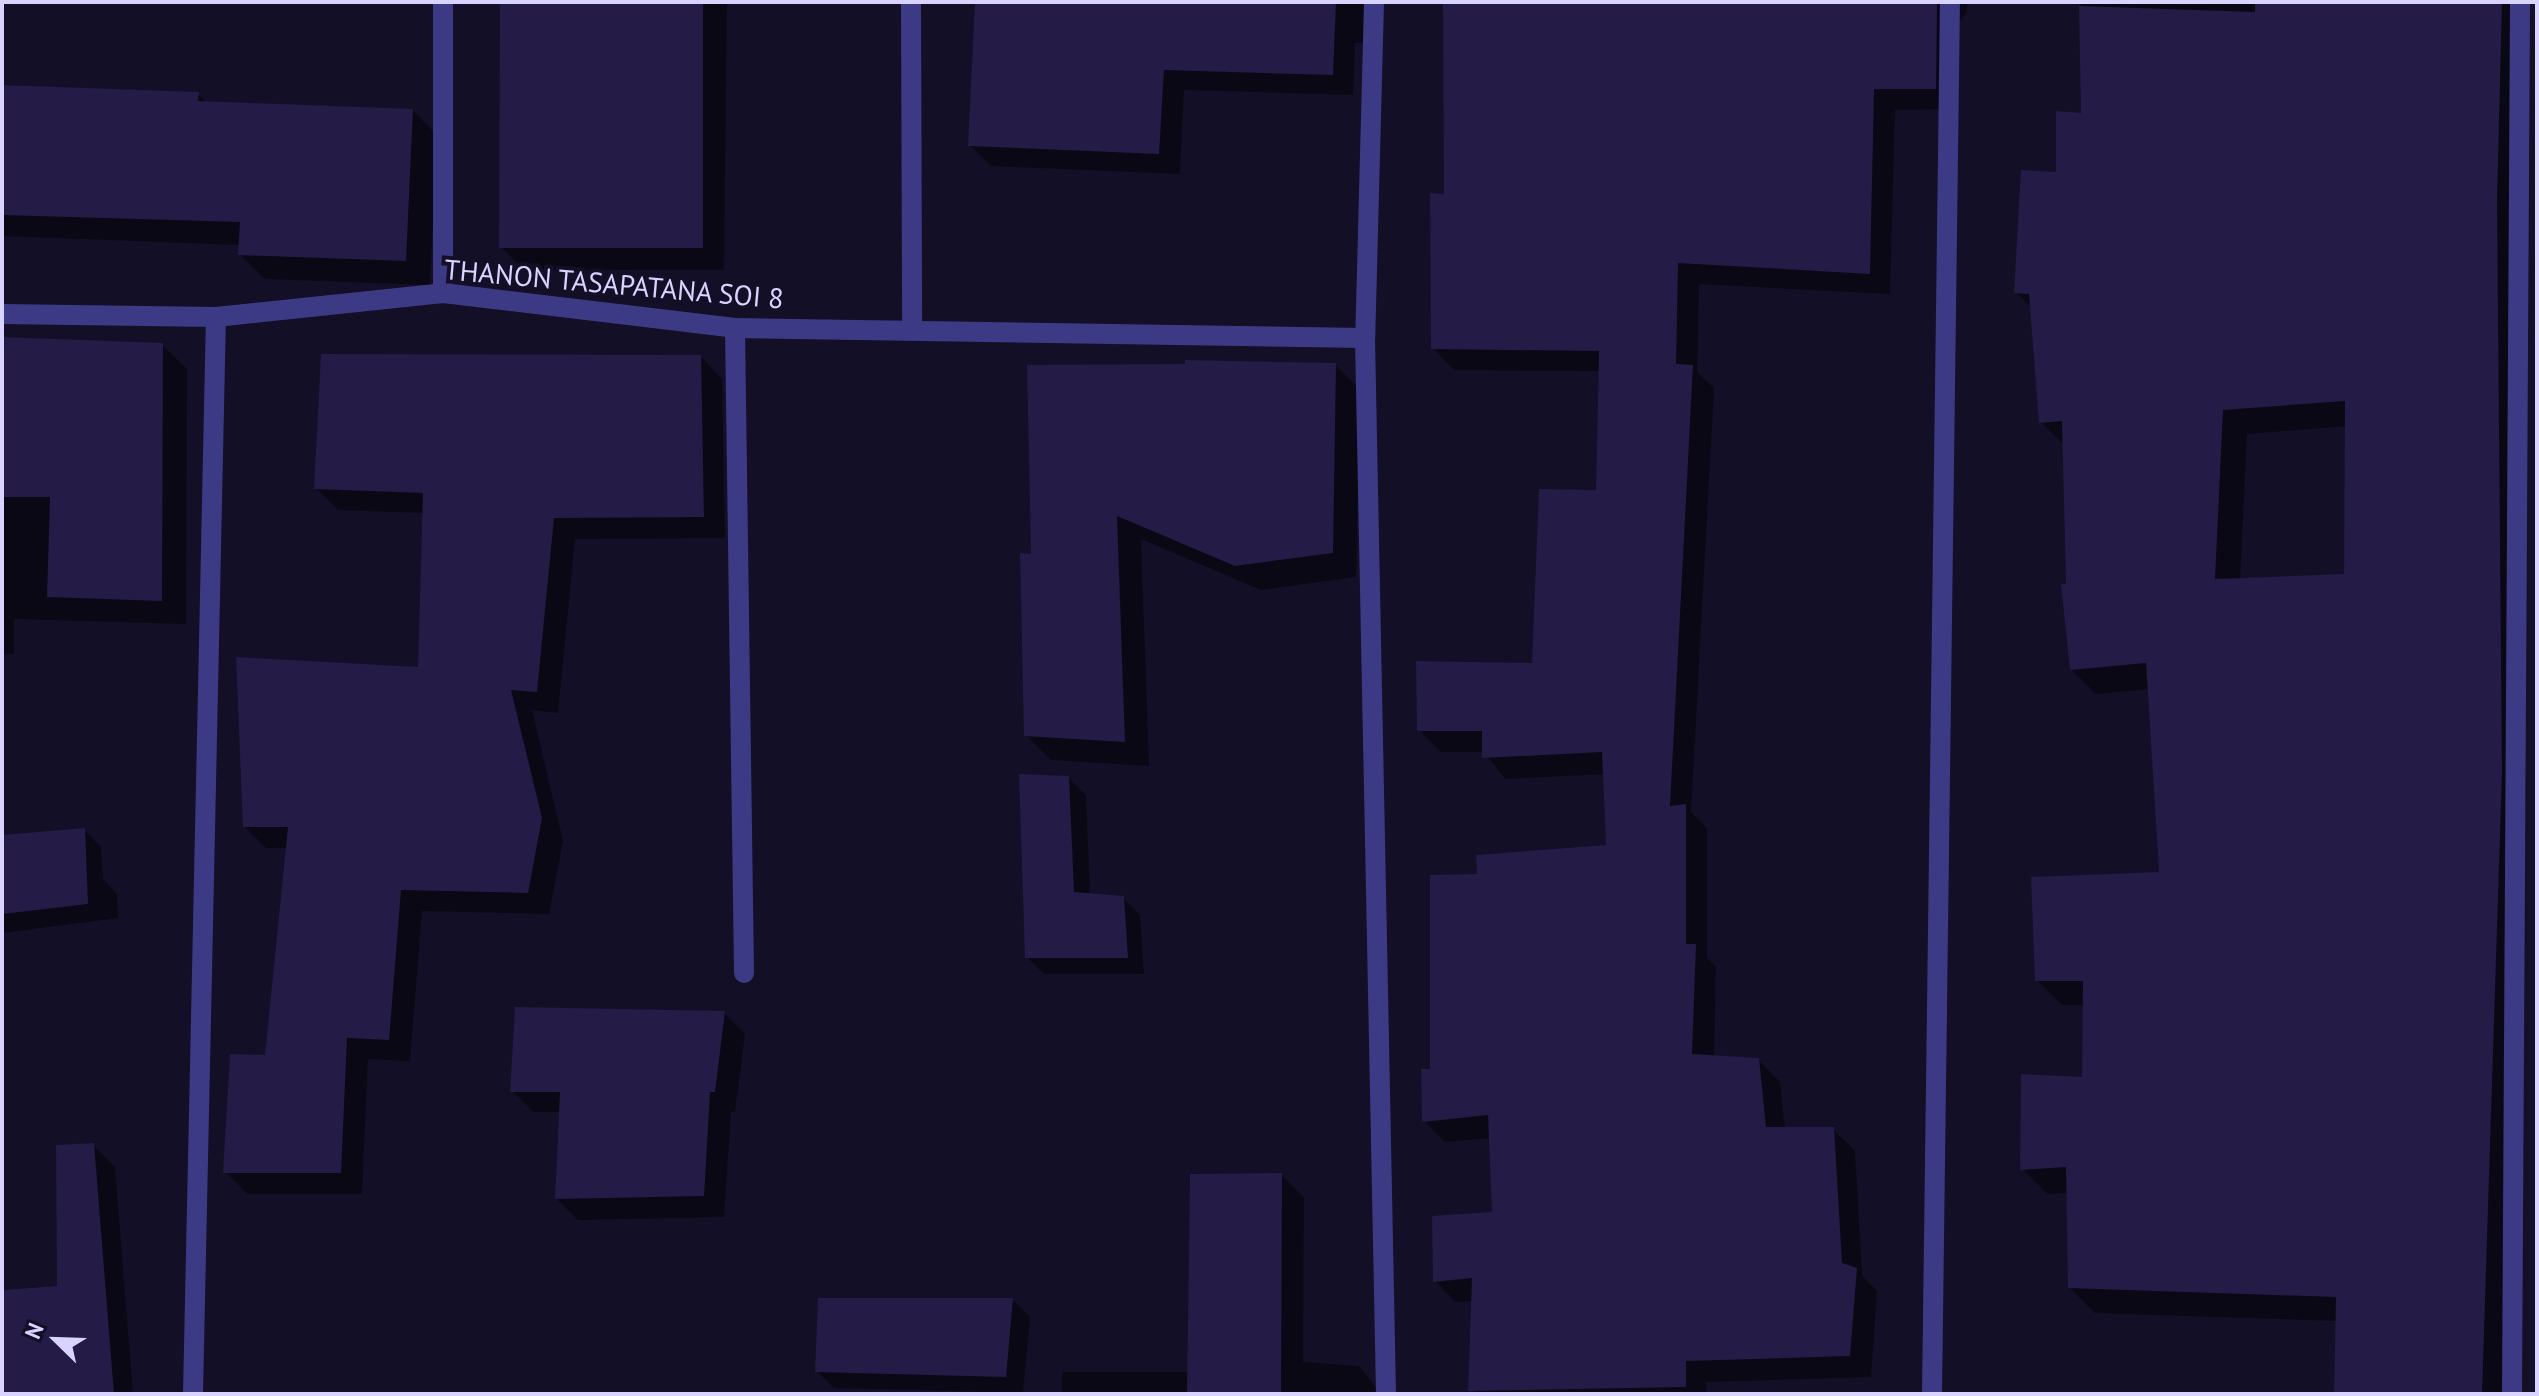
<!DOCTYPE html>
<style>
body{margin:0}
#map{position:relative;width:2539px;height:1396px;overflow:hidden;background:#130f26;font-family:"PT Sans",sans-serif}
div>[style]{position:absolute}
.shadow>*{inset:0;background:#0007}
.building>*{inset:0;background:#241b47}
.minor>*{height:20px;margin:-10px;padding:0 10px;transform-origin:10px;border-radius:10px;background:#3d3a85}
span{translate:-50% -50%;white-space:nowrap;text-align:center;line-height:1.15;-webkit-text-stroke:8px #130f26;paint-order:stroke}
.street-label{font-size:28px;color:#d9d4ff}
.frame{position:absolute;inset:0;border:4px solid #d9d4ff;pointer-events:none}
.north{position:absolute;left:16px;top:1300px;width:80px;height:80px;-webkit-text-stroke:6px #130f26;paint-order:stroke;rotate:293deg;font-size:22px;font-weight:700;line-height:32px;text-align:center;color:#d9d4ff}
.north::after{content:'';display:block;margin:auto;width:28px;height:36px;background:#d9d4ff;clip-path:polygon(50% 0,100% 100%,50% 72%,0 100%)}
</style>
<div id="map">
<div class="shadow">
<i style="clip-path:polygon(502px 2px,727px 2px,724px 270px,524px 270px,501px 247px)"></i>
<i style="clip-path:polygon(977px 2px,1364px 2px,1364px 43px,1355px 43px,1353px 95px,1184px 90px,1180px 174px,991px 166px,970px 145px)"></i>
<i style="clip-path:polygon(1443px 2px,1967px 2px,1967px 12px,1958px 24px,1957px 109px,1895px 110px,1890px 294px,1699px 284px,1697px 372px,1714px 388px,1691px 812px,1707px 828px,1707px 958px,1716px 967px,1714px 1058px,1758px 1060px,1780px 1082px,1785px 1129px,1833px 1129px,1855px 1151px,1862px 1276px,1877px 1291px,1871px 1377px,1706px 1382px,1707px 1394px,1474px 1394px,1473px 1301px,1456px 1302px,1435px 1281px,1494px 1213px,1491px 1138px,1445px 1142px,1424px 1121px,1479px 876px,1608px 846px,1605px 774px,1505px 779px,1484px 752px,1441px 752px,1419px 730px,1534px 665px,1598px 493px,1601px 371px,1454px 370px,1433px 348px,1446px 196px)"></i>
<i style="clip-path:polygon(evenodd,2081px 2px,2523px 2px,2526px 799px,2507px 1394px,2331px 1394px,2336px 1393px,2338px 1321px,2095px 1313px,2070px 1288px,2068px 1193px,2047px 1194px,2022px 1169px,2084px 1079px,2085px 1005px,2062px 1005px,2037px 980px,2162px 873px,2150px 689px,2096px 694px,2071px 669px,2065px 446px,2041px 422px,2032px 308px,2016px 292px,2083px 115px,2081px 2px,2347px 426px,2346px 576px,2240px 580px,2247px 434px,2347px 426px)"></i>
<i style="clip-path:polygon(2px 85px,198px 94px,207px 103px,413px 111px,437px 135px,430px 285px,265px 279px,240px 254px,241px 245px,2px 236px)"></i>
<i style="clip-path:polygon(2px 341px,162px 345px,187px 369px,186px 624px,14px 619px,14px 654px,2px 654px)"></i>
<i style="clip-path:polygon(701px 357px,722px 379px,725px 538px,575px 539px,558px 713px,532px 710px,563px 841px,549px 914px,422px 911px,410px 1061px,368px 1059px,362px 1194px,247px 1194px,226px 1172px,267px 1057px,288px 848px,266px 848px,245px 827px,420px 669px,424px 513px,338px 510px,316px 488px)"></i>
<i style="clip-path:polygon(1335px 365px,1360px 389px,1356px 577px,1261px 590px,1141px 539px,1149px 766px,1051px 760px,1026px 735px,1033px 556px)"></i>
<i style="clip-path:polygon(1069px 778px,1086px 795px,1090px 895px,1123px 898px,1140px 915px,1144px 974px,1044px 974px,1027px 957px)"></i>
<i style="clip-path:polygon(84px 830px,101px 847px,103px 879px,117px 894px,118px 918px,2px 933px,2px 837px)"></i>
<i style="clip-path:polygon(724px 1013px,745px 1034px,735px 1112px,731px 1112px,724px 1217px,578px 1220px,557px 1199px,561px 1112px,533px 1112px,512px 1091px)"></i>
<i style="clip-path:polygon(93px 1145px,115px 1167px,133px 1394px,2px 1394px,2px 1292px,59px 1288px)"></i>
<i style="clip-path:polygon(1282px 1175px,1304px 1198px,1303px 1362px,1359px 1366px,1381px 1394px,1062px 1394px,1062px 1372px,1189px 1372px)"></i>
<i style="clip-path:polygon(1013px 1300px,1030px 1317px,1023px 1393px,834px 1388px,817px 1371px)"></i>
</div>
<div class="building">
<i style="clip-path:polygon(500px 2px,703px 2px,703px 248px,499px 248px)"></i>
<i style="clip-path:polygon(975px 2px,1336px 2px,1333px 75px,1164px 70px,1159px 154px,968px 146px)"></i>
<i style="clip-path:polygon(1443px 2px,1937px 2px,1936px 89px,1874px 89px,1870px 274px,1678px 263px,1676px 364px,1693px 365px,1670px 806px,1686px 804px,1686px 944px,1696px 944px,1692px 1054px,1759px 1058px,1766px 1127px,1834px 1127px,1842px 1263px,1857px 1268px,1850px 1356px,1686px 1361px,1686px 1387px,1468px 1391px,1472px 1278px,1433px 1282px,1432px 1216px,1492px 1212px,1488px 1115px,1422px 1122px,1421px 1069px,1430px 1069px,1430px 875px,1477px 874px,1476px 855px,1606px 845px,1602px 752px,1482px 758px,1482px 731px,1417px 731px,1416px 661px,1532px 663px,1539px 489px,1596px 490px,1599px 351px,1431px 349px,1430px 193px,1444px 194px)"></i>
<i style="clip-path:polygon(evenodd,2255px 2px,2502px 2px,2497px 200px,2502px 772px,2482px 1394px,2334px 1394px,2336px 1297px,2068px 1288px,2066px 1167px,2020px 1170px,2021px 1074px,2082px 1077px,2083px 981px,2035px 981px,2031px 877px,2159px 872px,2146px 663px,2070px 670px,2061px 584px,2066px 584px,2062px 421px,2039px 423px,2029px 294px,2014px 293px,2021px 170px,2056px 172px,2056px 111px,2081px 113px,2079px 6px,2255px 12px,2255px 2px,2345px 401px,2344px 574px,2215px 579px,2223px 410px,2345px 401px)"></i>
<i style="clip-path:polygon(2px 85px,199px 92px,198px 101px,413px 109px,406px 261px,238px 255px,240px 222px,2px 215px)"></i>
<i style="clip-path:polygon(2px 337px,163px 343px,162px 601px,47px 597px,50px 497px,2px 497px)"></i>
<i style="clip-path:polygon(321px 354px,701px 355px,704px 517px,554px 518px,537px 692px,511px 690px,542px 818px,528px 893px,401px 890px,389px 1040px,347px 1038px,341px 1173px,223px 1173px,230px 1054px,265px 1055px,288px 827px,243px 827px,236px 657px,418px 667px,423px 493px,314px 489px)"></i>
<i style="clip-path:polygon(1185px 360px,1336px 363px,1333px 553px,1235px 566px,1117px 516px,1125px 742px,1024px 736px,1020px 553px,1031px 554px,1027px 365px,1185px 364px)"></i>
<i style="clip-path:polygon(1019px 774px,1069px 776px,1074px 892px,1124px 896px,1128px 958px,1025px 958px)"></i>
<i style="clip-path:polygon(85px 828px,88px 904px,2px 914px,2px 835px)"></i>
<i style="clip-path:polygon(515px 1007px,725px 1011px,715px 1092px,710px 1092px,704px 1196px,555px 1199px,560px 1092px,510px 1092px)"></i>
<i style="clip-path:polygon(94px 1143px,114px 1394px,2px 1394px,2px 1290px,57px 1286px,56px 1145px)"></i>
<i style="clip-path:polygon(1282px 1173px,1281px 1394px,1187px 1394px,1190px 1174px)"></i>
<i style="clip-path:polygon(818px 1298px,1013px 1298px,1006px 1377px,815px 1372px)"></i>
</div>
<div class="minor">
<i style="left:911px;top:2px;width:328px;rotate:89.8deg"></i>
<i style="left:1374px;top:2px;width:336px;rotate:91.5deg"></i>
<i style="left:1365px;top:338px;width:1056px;rotate:88.86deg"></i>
<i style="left:443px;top:293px;width:291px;rotate:-90deg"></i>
<i style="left:2px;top:314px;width:214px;rotate:0.8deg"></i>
<i style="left:216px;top:317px;width:228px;rotate:-6deg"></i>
<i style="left:443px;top:293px;width:294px;rotate:6.8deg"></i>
<i style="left:735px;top:328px;width:630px;rotate:0.91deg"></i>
<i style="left:735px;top:328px;width:645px;rotate:89.2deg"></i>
<i style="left:193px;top:1394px;width:1077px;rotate:-88.78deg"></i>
<i style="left:1932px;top:1394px;width:1392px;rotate:-89.26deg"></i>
<i style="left:2512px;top:1394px;width:1392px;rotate:-89.67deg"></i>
</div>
<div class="street-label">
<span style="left:614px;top:284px;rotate:5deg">THANON TASAPATANA SOI 8</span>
</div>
<div class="frame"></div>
<div class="north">N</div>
</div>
